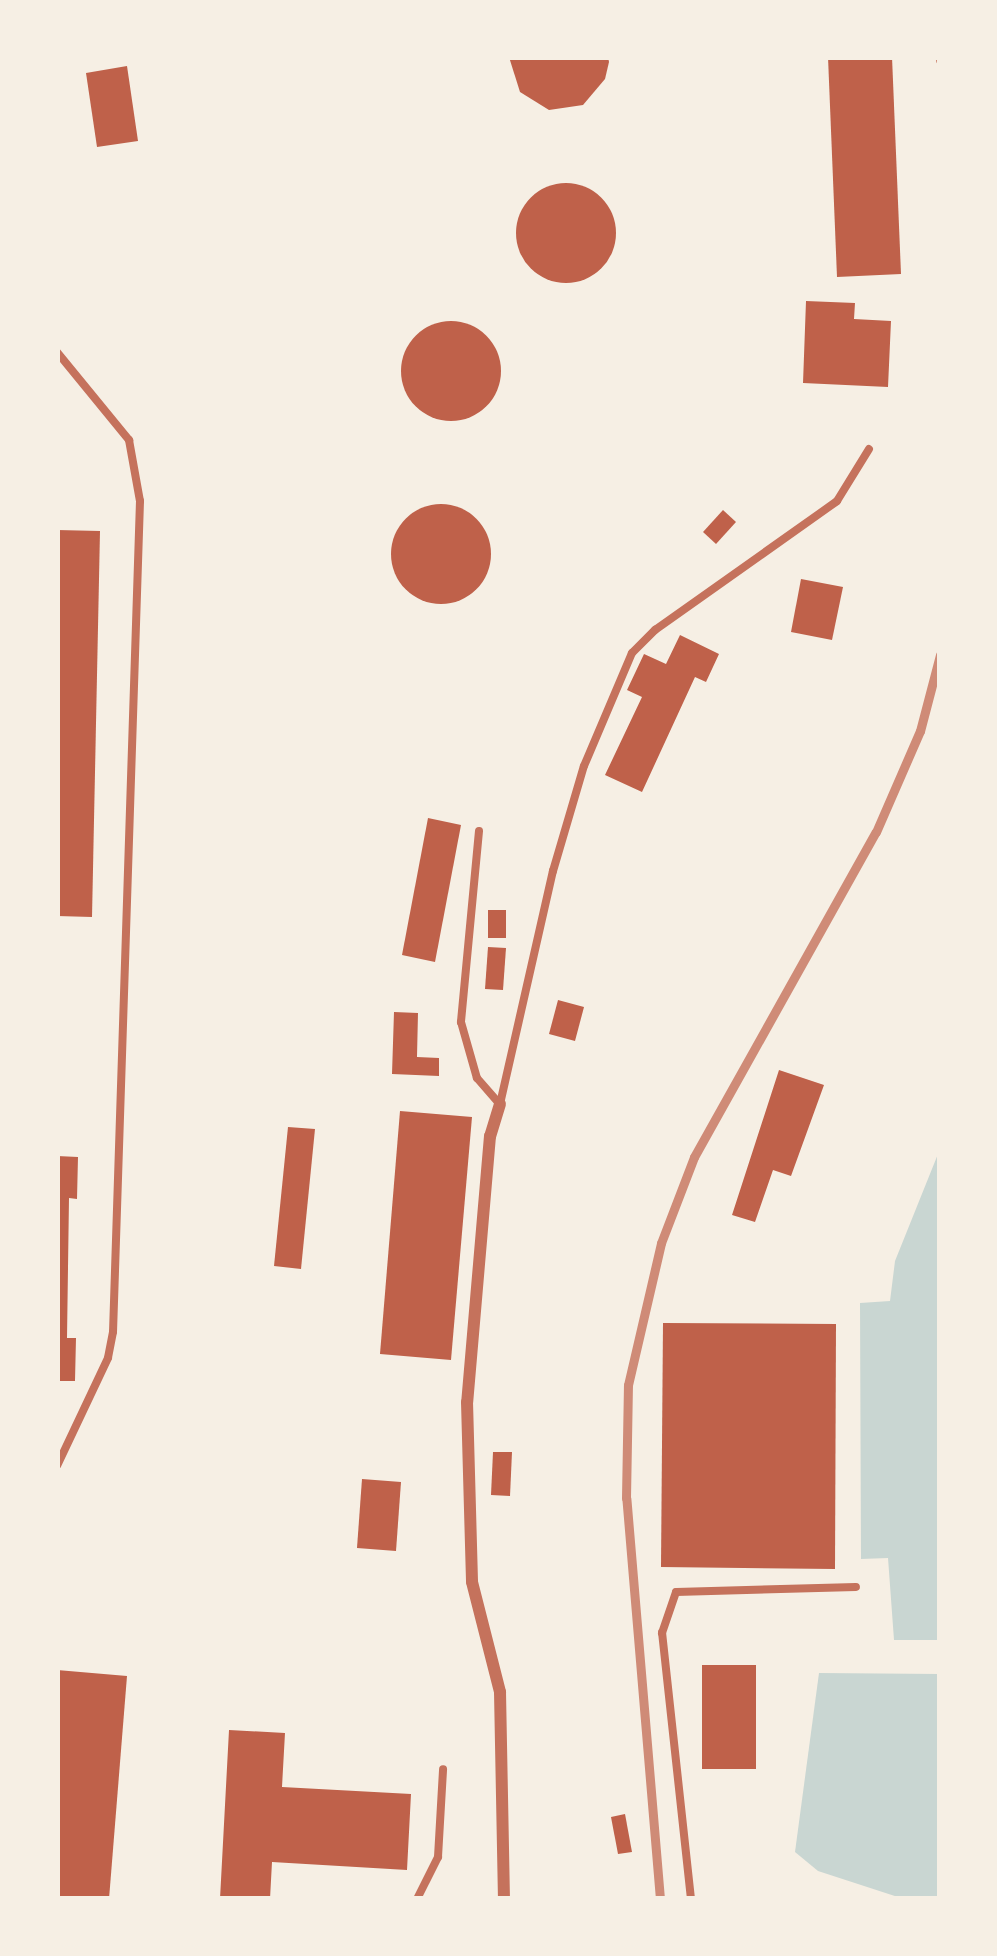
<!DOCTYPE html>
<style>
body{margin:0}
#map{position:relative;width:997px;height:1956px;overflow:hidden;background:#f6efe4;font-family:Arial,sans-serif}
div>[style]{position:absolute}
.water>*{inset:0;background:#c9d6d2}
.building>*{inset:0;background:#bf614a}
.round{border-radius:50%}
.service>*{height:8px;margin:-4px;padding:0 4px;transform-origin:4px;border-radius:4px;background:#c5725c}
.minor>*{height:12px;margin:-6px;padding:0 6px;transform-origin:6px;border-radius:6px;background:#c5725c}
.rail>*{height:9px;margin:-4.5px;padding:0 4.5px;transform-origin:4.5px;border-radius:4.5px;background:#cf8b77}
span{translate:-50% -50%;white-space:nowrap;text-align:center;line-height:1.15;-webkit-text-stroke:10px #f6efe4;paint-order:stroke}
.frame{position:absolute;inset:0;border:60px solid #f6efe4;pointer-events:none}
</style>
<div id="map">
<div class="water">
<i style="clip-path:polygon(940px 1149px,940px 1640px,894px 1640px,888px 1558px,861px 1559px,860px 1303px,890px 1301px,895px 1261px)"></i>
<i style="clip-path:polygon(819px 1673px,940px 1674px,940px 1899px,904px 1899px,818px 1871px,795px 1852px)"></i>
</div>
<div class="building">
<i style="clip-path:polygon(509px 57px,608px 57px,609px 62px,605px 79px,583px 105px,549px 110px,520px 92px)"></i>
<i style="clip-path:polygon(828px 57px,892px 57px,901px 274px,837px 277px)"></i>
<i style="clip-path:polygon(127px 66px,138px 141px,97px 147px,86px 73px)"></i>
<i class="round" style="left:516px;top:183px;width:100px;height:100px"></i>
<i style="clip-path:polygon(806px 301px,855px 303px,854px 319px,891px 321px,888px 387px,803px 383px)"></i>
<i class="round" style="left:401px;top:321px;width:100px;height:100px"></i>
<i class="round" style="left:391px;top:504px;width:100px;height:100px"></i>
<i style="clip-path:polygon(723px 510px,736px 522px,716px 544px,703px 532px)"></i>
<i style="clip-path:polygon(57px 530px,100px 531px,92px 917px,57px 916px)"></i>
<i style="clip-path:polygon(801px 579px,843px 587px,832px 640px,791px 632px)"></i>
<i style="clip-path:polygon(680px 635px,719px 654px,706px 682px,695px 677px,642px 792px,605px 775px,642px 697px,627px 690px,644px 654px,666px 664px)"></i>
<i style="clip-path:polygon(428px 818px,461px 825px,435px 962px,402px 955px)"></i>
<i style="clip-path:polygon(488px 910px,506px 910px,506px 938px,488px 938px)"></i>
<i style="clip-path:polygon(488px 947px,506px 948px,503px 990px,485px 989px)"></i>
<i style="clip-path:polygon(558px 1000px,584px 1007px,575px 1041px,549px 1034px)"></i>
<i style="clip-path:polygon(394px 1012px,418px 1013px,417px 1057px,439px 1058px,439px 1076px,392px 1074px)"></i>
<i style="clip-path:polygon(779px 1070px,824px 1085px,791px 1176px,773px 1170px,755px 1222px,732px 1215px)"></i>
<i style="clip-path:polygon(400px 1111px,472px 1117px,451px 1360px,380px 1354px)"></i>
<i style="clip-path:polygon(288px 1127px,315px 1129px,301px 1269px,274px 1266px)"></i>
<i style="clip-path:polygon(57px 1156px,78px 1157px,77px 1199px,69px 1198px,67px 1338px,76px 1338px,75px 1381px,57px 1381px)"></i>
<i style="clip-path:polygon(663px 1323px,836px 1324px,835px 1569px,661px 1567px)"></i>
<i style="clip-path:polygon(493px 1452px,512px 1452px,510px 1496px,491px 1495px)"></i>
<i style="clip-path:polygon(362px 1479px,401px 1482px,396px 1551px,357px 1548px)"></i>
<i style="clip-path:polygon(702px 1665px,756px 1665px,756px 1769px,702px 1769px)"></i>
<i style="clip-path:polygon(57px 1670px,127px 1676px,109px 1899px,57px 1899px)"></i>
<i style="clip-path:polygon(229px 1730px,285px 1733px,282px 1787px,411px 1794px,407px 1870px,272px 1862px,270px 1899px,220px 1899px)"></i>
<i style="clip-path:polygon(625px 1814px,632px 1852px,618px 1854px,611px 1817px)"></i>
</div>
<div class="service">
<i style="left:57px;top:352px;width:114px;rotate:50.7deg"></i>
<i style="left:129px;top:440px;width:62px;rotate:79.8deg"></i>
<i style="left:140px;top:501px;width:831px;rotate:91.86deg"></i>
<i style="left:113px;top:1332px;width:26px;rotate:101deg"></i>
<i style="left:108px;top:1358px;width:119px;rotate:115.3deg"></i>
<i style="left:479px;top:831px;width:192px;rotate:95.4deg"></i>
<i style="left:461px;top:1022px;width:58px;rotate:74.1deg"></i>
<i style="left:477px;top:1078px;width:35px;rotate:49deg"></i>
<i style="left:500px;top:1104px;width:239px;rotate:-77.2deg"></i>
<i style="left:553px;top:871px;width:109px;rotate:-73.6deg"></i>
<i style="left:584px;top:766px;width:123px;rotate:-67deg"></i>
<i style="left:632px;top:653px;width:33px;rotate:-45deg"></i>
<i style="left:655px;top:630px;width:223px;rotate:-35.3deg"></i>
<i style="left:837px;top:501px;width:61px;rotate:-58.4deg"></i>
<i style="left:417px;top:1899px;width:47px;rotate:-63.4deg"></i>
<i style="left:438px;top:1857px;width:88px;rotate:-86.7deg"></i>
<i style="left:691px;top:1899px;width:268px;rotate:-96.2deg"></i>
<i style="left:662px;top:1633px;width:43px;rotate:-71.1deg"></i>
<i style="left:676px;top:1592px;width:180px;rotate:-1.6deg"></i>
</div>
<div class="minor">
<i style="left:500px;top:1104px;width:34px;rotate:107deg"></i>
<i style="left:490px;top:1136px;width:267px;rotate:94.9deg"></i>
<i style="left:467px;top:1402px;width:180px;rotate:88.4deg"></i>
<i style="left:472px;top:1582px;width:114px;rotate:75.7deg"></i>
<i style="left:500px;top:1692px;width:207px;rotate:88.9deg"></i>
</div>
<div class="rail">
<i style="left:940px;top:57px;width:3px;rotate:90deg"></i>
<i style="left:660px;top:1899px;width:402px;rotate:-94.8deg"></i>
<i style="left:626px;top:1498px;width:113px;rotate:-89deg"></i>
<i style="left:628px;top:1385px;width:146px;rotate:-76.9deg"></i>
<i style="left:661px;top:1243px;width:92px;rotate:-69deg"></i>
<i style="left:694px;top:1157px;width:372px;rotate:-60.8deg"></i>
<i style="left:876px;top:832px;width:110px;rotate:-66.5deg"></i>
<i style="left:920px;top:731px;width:79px;rotate:-75.3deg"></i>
</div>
<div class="frame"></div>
</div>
